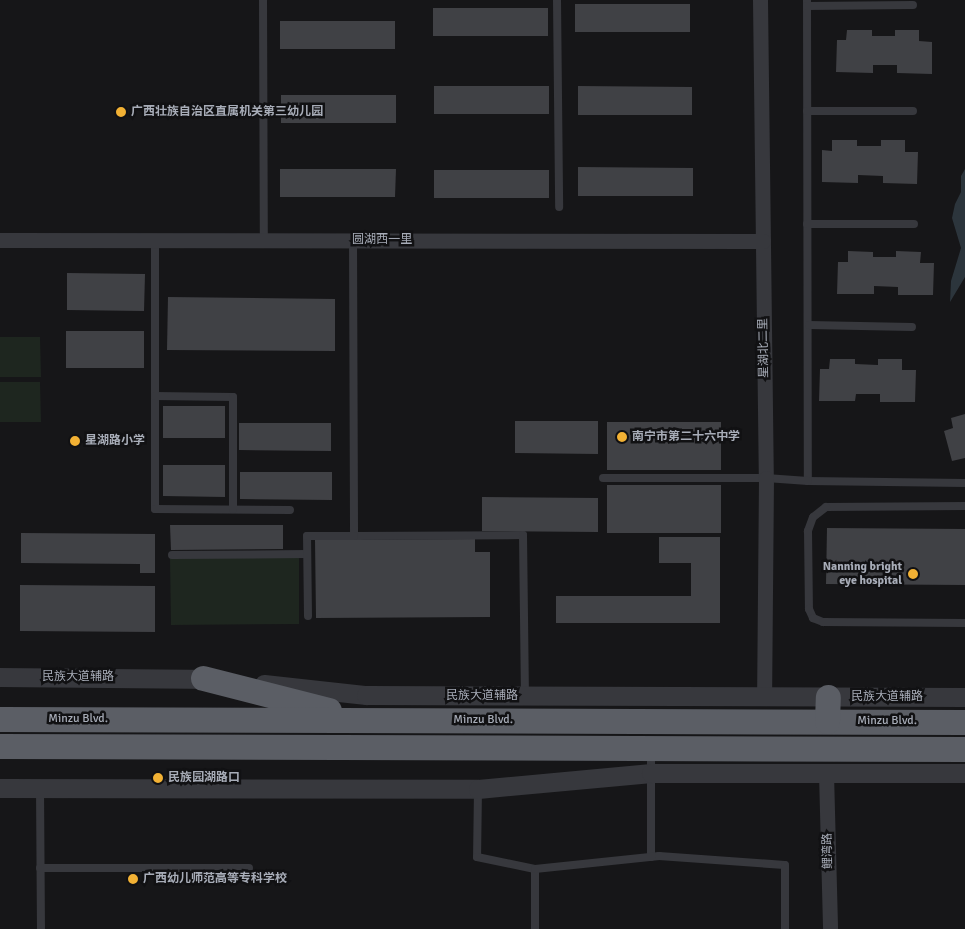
<!DOCTYPE html>
<meta charset="utf-8">
<style>
body{margin:0}
#map{position:relative;width:965px;height:929px;overflow:hidden;background:#161618;font-family:Signika,"Noto Sans SC",sans-serif}
div>[style]{position:absolute}
.green>*{inset:0;background:#1e261f}
.water>*{inset:0;background:#2c353c}
.building>*{inset:0;background:#404145}
.service>*{height:8px;margin:-4px;padding:0 4px;transform-origin:4px;border-radius:4px;background:#37383d}
.minor>*{height:15px;margin:-7.5px;padding:0 7.5px;transform-origin:7.5px;border-radius:7.5px;background:#37383d}
.tertiary>*{height:19px;margin:-9.5px;padding:0 9.5px;transform-origin:9.5px;border-radius:9.5px;background:#37383d}
.trunk>*{height:25px;margin:-12.5px;padding:0 12.5px;transform-origin:12.5px;border-radius:12.5px;background:#5b5e65}
.dots>*{width:14px;height:14px;translate:-50% -50%;box-sizing:border-box;border:2px solid #111113;border-radius:50%}
span{translate:-50% -50%;white-space:nowrap;text-align:center;line-height:1.15;-webkit-text-stroke:5px #111113;paint-order:stroke}
.poi-label{font-size:12px;color:#a8adb8;font-weight:700}
.left{translate:0 -50%;text-align:left}
.right{translate:-100% -50%;text-align:right}
.street-label{font-size:12px;color:#a8adb8}
</style>
<div id="map">
<div class="green">
<i style="clip-path:polygon(0 337px,40px 337px,41px 377px,0 377px)"></i>
<i style="clip-path:polygon(0 382px,40px 382px,41px 422px,0 422px)"></i>
<i style="clip-path:polygon(170px 558px,299px 558px,299px 624px,171px 625px)"></i>
</div>
<div class="water">
<i style="clip-path:polygon(965px 169px,965px 277px,950px 302px,951px 281px,961px 248px,952px 218px,955px 204px,961px 192px,961px 176px)"></i>
</div>
<div class="building">
<i style="clip-path:polygon(575px 4px,690px 4px,690px 32px,575px 32px)"></i>
<i style="clip-path:polygon(433px 8px,548px 8px,548px 36px,433px 36px)"></i>
<i style="clip-path:polygon(280px 21px,395px 21px,395px 49px,280px 49px)"></i>
<i style="clip-path:polygon(847px 30px,872px 30px,872px 36px,895px 36px,895px 30px,919px 30px,919px 41px,932px 42px,932px 74px,897px 73px,897px 65px,873px 65px,873px 73px,836px 72px,837px 40px,846px 40px)"></i>
<i style="clip-path:polygon(434px 86px,549px 86px,549px 114px,434px 114px)"></i>
<i style="clip-path:polygon(578px 86px,692px 87px,692px 115px,578px 115px)"></i>
<i style="clip-path:polygon(281px 95px,396px 95px,396px 123px,281px 123px)"></i>
<i style="clip-path:polygon(832px 140px,857px 140px,857px 146px,881px 146px,881px 140px,905px 140px,905px 152px,918px 152px,917px 184px,883px 183px,883px 176px,858px 175px,858px 183px,822px 182px,822px 150px,832px 151px)"></i>
<i style="clip-path:polygon(578px 167px,693px 168px,693px 196px,578px 196px)"></i>
<i style="clip-path:polygon(280px 169px,396px 169px,395px 197px,280px 197px)"></i>
<i style="clip-path:polygon(434px 170px,549px 170px,549px 198px,434px 198px)"></i>
<i style="clip-path:polygon(848px 251px,873px 252px,873px 257px,896px 257px,896px 251px,921px 252px,920px 263px,934px 263px,933px 295px,898px 295px,898px 287px,874px 286px,874px 294px,837px 294px,838px 262px,848px 262px)"></i>
<i style="clip-path:polygon(67px 273px,145px 274px,144px 311px,67px 310px)"></i>
<i style="clip-path:polygon(168px 297px,335px 299px,335px 351px,167px 350px)"></i>
<i style="clip-path:polygon(66px 331px,144px 331px,144px 368px,66px 368px)"></i>
<i style="clip-path:polygon(830px 359px,855px 359px,855px 364px,878px 365px,878px 359px,902px 359px,902px 370px,916px 370px,915px 402px,880px 402px,880px 394px,856px 394px,855px 401px,819px 401px,820px 369px,829px 369px)"></i>
<i style="clip-path:polygon(163px 406px,225px 406px,225px 438px,163px 438px)"></i>
<i style="clip-path:polygon(965px 414px,965px 458px,952px 461px,944px 431px,953px 428px,951px 418px)"></i>
<i style="clip-path:polygon(515px 421px,598px 421px,598px 454px,515px 453px)"></i>
<i style="clip-path:polygon(607px 422px,721px 422px,721px 470px,607px 470px)"></i>
<i style="clip-path:polygon(239px 423px,331px 423px,331px 451px,239px 450px)"></i>
<i style="clip-path:polygon(163px 465px,225px 465px,225px 497px,163px 496px)"></i>
<i style="clip-path:polygon(240px 472px,332px 472px,332px 500px,240px 499px)"></i>
<i style="clip-path:polygon(607px 485px,721px 485px,721px 533px,607px 533px)"></i>
<i style="clip-path:polygon(482px 497px,598px 498px,598px 532px,482px 531px)"></i>
<i style="clip-path:polygon(170px 525px,283px 525px,283px 549px,171px 550px)"></i>
<i style="clip-path:polygon(827px 528px,965px 529px,965px 585px,826px 584px)"></i>
<i style="clip-path:polygon(21px 533px,155px 534px,155px 573px,140px 573px,140px 564px,21px 563px)"></i>
<i style="clip-path:polygon(659px 537px,720px 537px,720px 623px,556px 623px,556px 596px,691px 596px,691px 563px,659px 563px)"></i>
<i style="clip-path:polygon(475px 539px,475px 552px,490px 552px,490px 617px,316px 618px,315px 540px)"></i>
<i style="clip-path:polygon(20px 585px,155px 586px,155px 632px,20px 631px)"></i>
</div>
<div class="service">
<i style="left:263px;top:0;width:240px;rotate:89.8deg"></i>
<i style="left:557px;top:0;width:207px;rotate:89.4deg"></i>
<i style="left:807px;top:0;width:481px;rotate:89.9deg"></i>
<i style="left:808px;top:481px;width:157px;rotate:0.7deg"></i>
<i style="left:807px;top:6px;width:106px;rotate:-0.5deg"></i>
<i style="left:807px;top:111px;width:106px"></i>
<i style="left:807px;top:224px;width:107px"></i>
<i style="left:155px;top:240px;width:269px;rotate:90deg"></i>
<i style="left:155px;top:509px;width:135px;rotate:0.4deg"></i>
<i style="left:353px;top:240px;width:296px;rotate:89.8deg"></i>
<i style="left:354px;top:536px;width:169px;rotate:-0.3deg"></i>
<i style="left:523px;top:535px;width:161px;rotate:89.3deg"></i>
<i style="left:809px;top:325px;width:103px;rotate:1.1deg"></i>
<i style="left:155px;top:396px;width:78px;rotate:0.7deg"></i>
<i style="left:233px;top:397px;width:112px;rotate:90deg"></i>
<i style="left:603px;top:478px;width:163px"></i>
<i style="left:766px;top:478px;width:42px;rotate:4.1deg"></i>
<i style="left:965px;top:506px;width:139px;rotate:179.6deg"></i>
<i style="left:826px;top:507px;width:16px;rotate:142deg"></i>
<i style="left:813px;top:517px;width:15px;rotate:110deg"></i>
<i style="left:808px;top:531px;width:78px;rotate:89.3deg"></i>
<i style="left:809px;top:609px;width:10px;rotate:66deg"></i>
<i style="left:813px;top:618px;width:11px;rotate:22deg"></i>
<i style="left:823px;top:622px;width:142px;rotate:0.4deg"></i>
<i style="left:172px;top:555px;width:135px;rotate:-0.4deg"></i>
<i style="left:308px;top:616px;width:80px;rotate:-90.7deg"></i>
<i style="left:307px;top:536px;width:47px"></i>
<i style="left:651px;top:751px;width:106px;rotate:90deg"></i>
<i style="left:40px;top:788px;width:141px;rotate:89.6deg"></i>
<i style="left:478px;top:789px;width:68px;rotate:90.8deg"></i>
<i style="left:477px;top:857px;width:59px;rotate:11.7deg"></i>
<i style="left:535px;top:869px;width:60px;rotate:90deg"></i>
<i style="left:40px;top:868px;width:209px"></i>
<i style="left:535px;top:869px;width:125px;rotate:-6deg"></i>
<i style="left:659px;top:856px;width:126px;rotate:4.1deg"></i>
<i style="left:785px;top:865px;width:64px;rotate:90deg"></i>
</div>
<div class="minor">
<i style="left:760px;top:0;width:478px;rotate:89.3deg"></i>
<i style="left:766px;top:478px;width:218px;rotate:90.5deg"></i>
<i style="left:0;top:240px;width:763px;rotate:0.08deg"></i>
<i style="left:826px;top:773px;width:156px;rotate:88.5deg"></i>
</div>
<div class="tertiary">
<i style="left:0;top:677px;width:215px;rotate:0.5deg"></i>
<i style="left:264px;top:684px;width:103px;rotate:6.2deg"></i>
<i style="left:366px;top:695px;width:599px;rotate:0.19deg"></i>
<i style="left:0;top:788px;width:478px;rotate:0.1deg"></i>
<i style="left:478px;top:789px;width:174px;rotate:-5.3deg"></i>
<i style="left:651px;top:773px;width:314px"></i>
</div>
<div class="trunk">
<i style="left:203px;top:678px;width:130px;rotate:14.3deg"></i>
<i style="left:0;top:719px;width:965px;rotate:0.18deg"></i>
<i style="left:827px;top:721px;width:24px;rotate:-88deg"></i>
<i style="left:0;top:746px;width:965px;rotate:0.18deg"></i>
</div>
<div class="dots">
<i style="left:121px;top:112px;background:#f2b134"></i>
<i style="left:622px;top:437px;background:#f2b134"></i>
<i style="left:75px;top:441px;background:#f2b134"></i>
<i style="left:913px;top:574px;background:#f2b134"></i>
<i style="left:158px;top:778px;background:#f2b134"></i>
<i style="left:133px;top:879px;background:#f2b134"></i>
</div>
<div class="poi-label">
<span class="left" style="left:131px;top:112px">广西壮族自治区直属机关第三幼儿园</span>
<span class="left" style="left:632px;top:437px">南宁市第二十六中学</span>
<span class="left" style="left:85px;top:441px">星湖路小学</span>
<span class="right" style="left:902px;top:574px">Nanning bright<br>eye hospital</span>
<span class="left" style="left:168px;top:778px">民族园湖路口</span>
<span class="left" style="left:143px;top:879px">广西幼儿师范高等专科学校</span>
</div>
<div class="street-label">
<span style="left:382px;top:240px">圆湖西一里</span>
<span style="left:764px;top:348px;rotate:-91deg">星湖北二里</span>
<span style="left:78px;top:677px">民族大道辅路</span>
<span style="left:482px;top:696px">民族大道辅路</span>
<span style="left:887px;top:697px">民族大道辅路</span>
<span style="left:78px;top:719px">Minzu Blvd.</span>
<span style="left:483px;top:720px">Minzu Blvd.</span>
<span style="left:887px;top:721px">Minzu Blvd.</span>
<span style="left:828px;top:851px;rotate:-91deg">鲤湾路</span>
</div>
</div>
